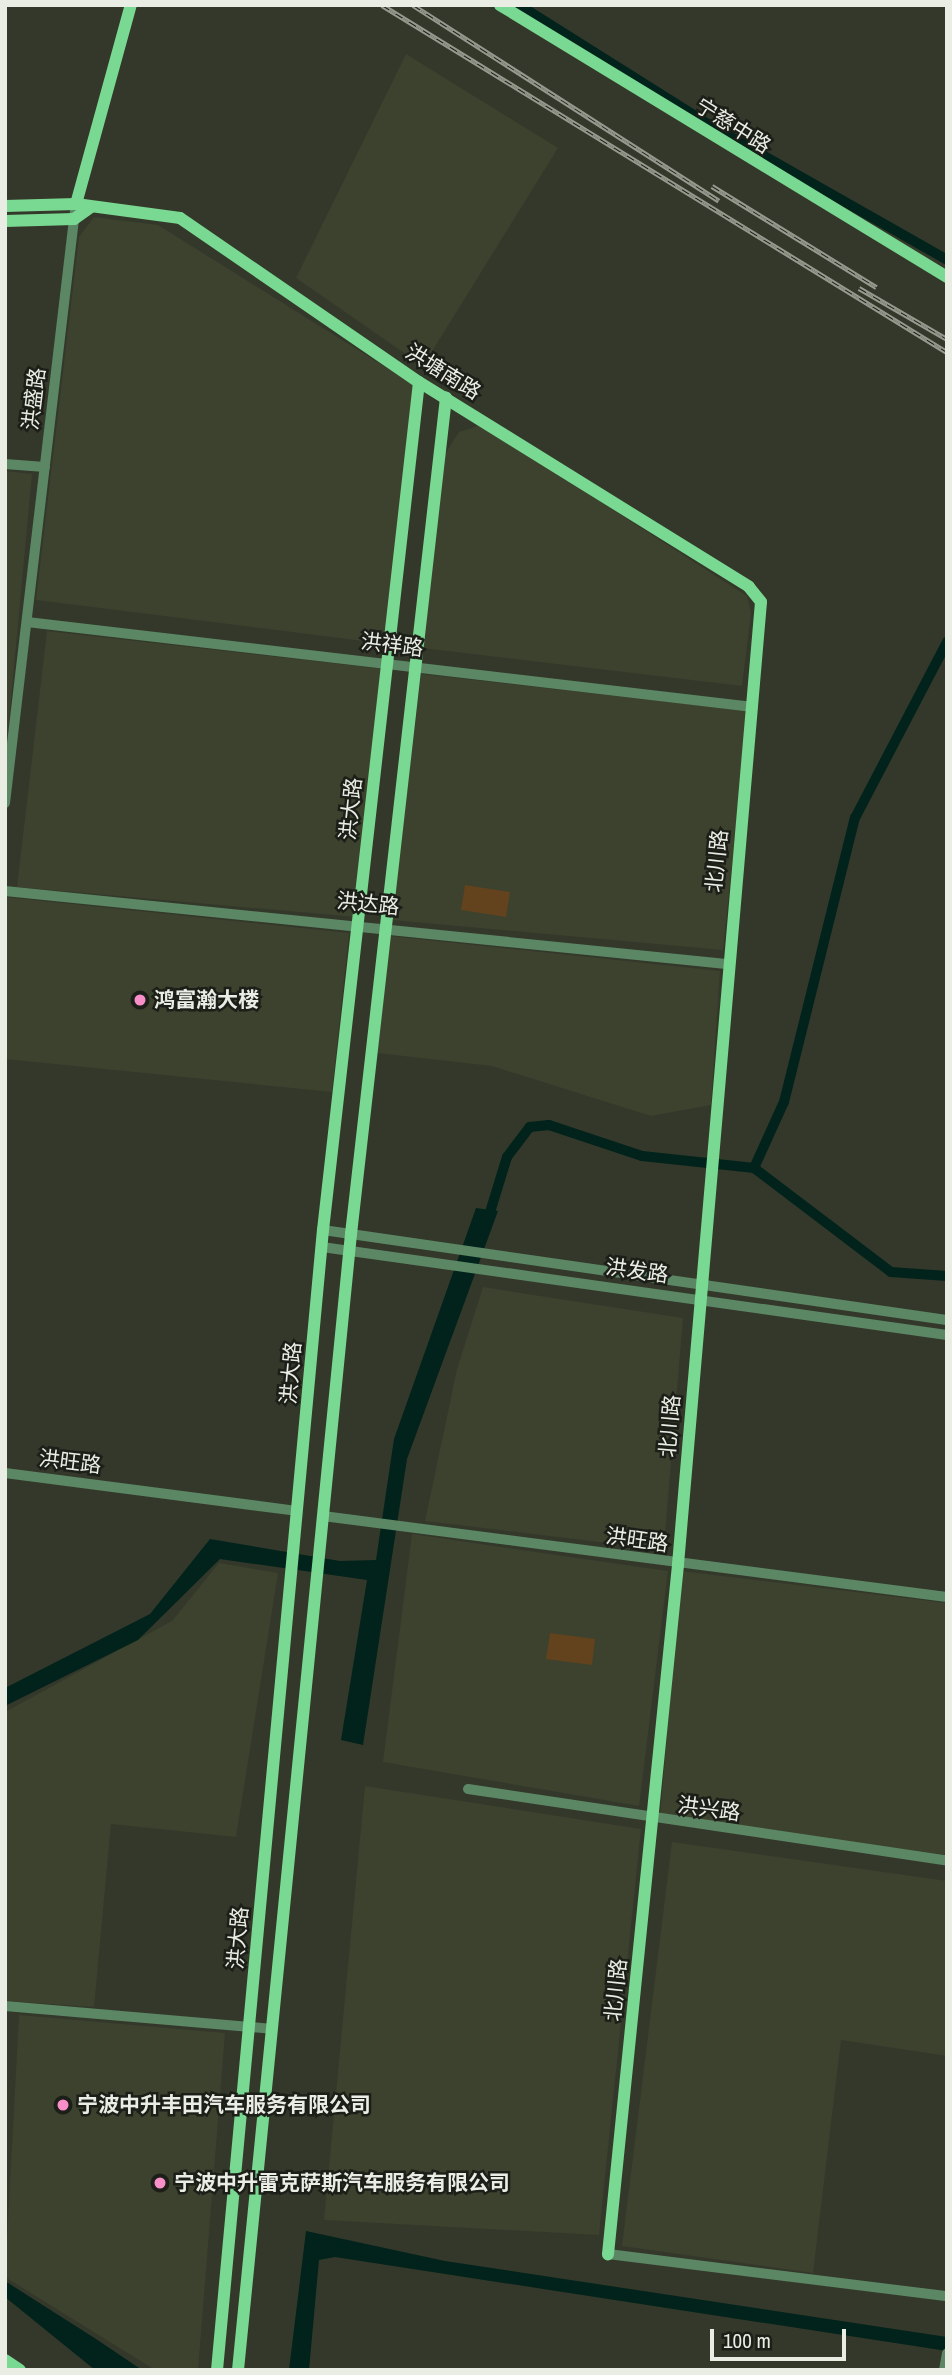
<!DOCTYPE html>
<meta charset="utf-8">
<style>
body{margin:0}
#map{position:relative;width:952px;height:2375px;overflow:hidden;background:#33382a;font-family:"Archivo Narrow","Noto Sans SC",sans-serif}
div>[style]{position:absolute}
.built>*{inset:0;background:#3c422e}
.green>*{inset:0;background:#62431e}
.water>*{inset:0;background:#02231c}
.canal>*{height:10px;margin:-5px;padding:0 5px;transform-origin:5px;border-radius:5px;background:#02231c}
.minor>*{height:10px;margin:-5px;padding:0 5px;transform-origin:5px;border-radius:5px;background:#5b8765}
.major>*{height:12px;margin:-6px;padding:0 6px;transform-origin:6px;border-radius:6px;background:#79d891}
.rail>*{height:5px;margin-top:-2.5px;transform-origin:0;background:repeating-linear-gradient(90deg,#1c1e18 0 8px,#969a8f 0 16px);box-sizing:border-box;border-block:2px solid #969a8f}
.dots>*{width:19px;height:19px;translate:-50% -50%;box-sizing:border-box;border:4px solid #1c1e18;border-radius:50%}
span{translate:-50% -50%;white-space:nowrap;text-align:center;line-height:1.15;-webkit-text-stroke:5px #1c1e18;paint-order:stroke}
.street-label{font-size:21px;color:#eaede4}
.poi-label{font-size:21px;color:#eaede4;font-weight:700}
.left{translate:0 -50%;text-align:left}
.frame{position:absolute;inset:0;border:7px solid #eaede4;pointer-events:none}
.scale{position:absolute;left:710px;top:2329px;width:136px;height:32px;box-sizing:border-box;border:4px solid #eaede4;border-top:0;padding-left:9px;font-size:21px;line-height:24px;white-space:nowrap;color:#eaede4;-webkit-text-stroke:5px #1c1e18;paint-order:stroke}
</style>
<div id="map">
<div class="built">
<i style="clip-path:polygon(406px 54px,558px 148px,423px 366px,296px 278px)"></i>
<i style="clip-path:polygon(94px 217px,158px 225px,414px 385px,387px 644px,36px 600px,79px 237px)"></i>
<i style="clip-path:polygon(481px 425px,747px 596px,751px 613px,742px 686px,422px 648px,445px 454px,459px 432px)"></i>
<i style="clip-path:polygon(5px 471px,32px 474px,5px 764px)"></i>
<i style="clip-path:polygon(47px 631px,384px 669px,356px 917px,17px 887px)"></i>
<i style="clip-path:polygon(421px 674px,748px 711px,723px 950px,392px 920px)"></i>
<i style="clip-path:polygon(5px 897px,349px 933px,332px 1092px,5px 1059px)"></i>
<i style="clip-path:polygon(389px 936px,720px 971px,711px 1105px,651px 1116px,492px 1066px,377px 1053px)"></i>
<i style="clip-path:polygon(483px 1287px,683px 1318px,665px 1533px,649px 1548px,425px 1521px,457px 1369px)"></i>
<i style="clip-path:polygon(412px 1534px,668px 1571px,639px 1806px,383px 1762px)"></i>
<i style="clip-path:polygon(219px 1563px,278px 1573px,236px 1837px,111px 1824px,94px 2007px,5px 2001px,5px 1712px,172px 1621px)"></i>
<i style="clip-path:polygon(681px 1571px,947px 1603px,947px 1855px,660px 1817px)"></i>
<i style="clip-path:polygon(365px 1786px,641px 1829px,599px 2235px,324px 2220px)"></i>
<i style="clip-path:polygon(672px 1842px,947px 1881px,947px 2056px,841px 2040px,813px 2273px,622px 2246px)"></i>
<i style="clip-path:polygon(19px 2015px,225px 2033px,198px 2370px,155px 2370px,5px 2277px)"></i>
</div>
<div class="green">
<i style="clip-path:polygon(465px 885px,510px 892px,506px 917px,461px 910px)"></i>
<i style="clip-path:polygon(550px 1633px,595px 1639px,592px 1665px,546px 1659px)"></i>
</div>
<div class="water">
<i style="clip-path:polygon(476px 1208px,498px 1211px,407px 1459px,363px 1745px,341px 1740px,367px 1580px,220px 1559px,138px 1640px,5px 1706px,5px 1688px,150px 1614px,210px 1539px,340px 1561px,376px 1560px,394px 1439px)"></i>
<i style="clip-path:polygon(306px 2231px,445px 2261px,947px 2337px,947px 2351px,335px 2257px,319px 2260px,309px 2370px,289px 2370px)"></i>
<i style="clip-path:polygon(5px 2281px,96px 2339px,142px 2370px,95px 2370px,5px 2297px)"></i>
</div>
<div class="canal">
<i style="left:519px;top:5px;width:223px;rotate:32.2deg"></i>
<i style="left:708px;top:124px;width:275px;rotate:29.6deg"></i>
<i style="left:754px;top:1168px;width:72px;rotate:-65.6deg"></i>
<i style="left:784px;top:1102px;width:293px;rotate:-76deg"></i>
<i style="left:855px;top:818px;width:199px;rotate:-62.4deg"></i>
<i style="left:487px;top:1222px;width:68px;rotate:-72.9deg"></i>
<i style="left:507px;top:1157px;width:38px;rotate:-53deg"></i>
<i style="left:530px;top:1127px;width:19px;rotate:-6deg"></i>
<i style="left:549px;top:1125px;width:98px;rotate:18.4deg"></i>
<i style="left:642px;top:1156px;width:113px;rotate:6.1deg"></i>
<i style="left:754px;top:1168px;width:172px;rotate:37.2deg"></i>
<i style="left:891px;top:1272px;width:56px;rotate:4.1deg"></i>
</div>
<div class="minor">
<i style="left:5px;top:464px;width:40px;rotate:4.3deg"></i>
<i style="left:27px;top:622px;width:731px;rotate:6.68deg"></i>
<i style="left:5px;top:803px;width:596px;rotate:-83.26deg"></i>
<i style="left:5px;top:891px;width:725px;rotate:5.78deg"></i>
<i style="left:323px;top:1230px;width:630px;rotate:8.21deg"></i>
<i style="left:322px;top:1247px;width:631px;rotate:8.01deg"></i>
<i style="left:5px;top:1473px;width:294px;rotate:7.4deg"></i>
<i style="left:323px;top:1516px;width:629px;rotate:7.4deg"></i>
<i style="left:468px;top:1789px;width:484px;rotate:8.5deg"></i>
<i style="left:5px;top:2006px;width:268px;rotate:4.9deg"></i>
<i style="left:608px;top:2254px;width:342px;rotate:7.1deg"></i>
<i style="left:944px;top:2370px;width:17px;rotate:-80deg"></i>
</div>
<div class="major">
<i style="left:500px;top:5px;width:523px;rotate:31.32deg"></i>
<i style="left:76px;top:204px;width:206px;rotate:-74.6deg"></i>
<i style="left:5px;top:206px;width:71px;rotate:-1.6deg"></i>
<i style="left:76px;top:204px;width:105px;rotate:7.7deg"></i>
<i style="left:180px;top:218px;width:290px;rotate:34.5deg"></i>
<i style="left:419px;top:382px;width:388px;rotate:31.8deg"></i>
<i style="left:749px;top:587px;width:19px;rotate:51deg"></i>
<i style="left:761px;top:602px;width:967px;rotate:94.93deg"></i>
<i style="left:678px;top:1565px;width:693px;rotate:95.8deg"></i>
<i style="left:5px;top:221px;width:69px;rotate:-1.7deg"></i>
<i style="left:74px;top:219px;width:21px;rotate:-35deg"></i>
<i style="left:5px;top:2360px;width:18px;rotate:34deg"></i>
<i style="left:217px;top:2370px;width:1145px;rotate:-84.69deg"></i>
<i style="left:323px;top:1230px;width:853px;rotate:-83.54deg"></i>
<i style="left:238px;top:2370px;width:1142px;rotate:-84.32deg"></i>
<i style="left:351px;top:1234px;width:842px;rotate:-83.52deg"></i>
</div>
<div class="rail">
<i style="left:382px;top:5px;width:663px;rotate:31.56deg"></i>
<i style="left:413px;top:5px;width:363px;rotate:32.6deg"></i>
<i style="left:712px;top:186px;width:193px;rotate:31.6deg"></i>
<i style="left:859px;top:288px;width:102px;rotate:30.1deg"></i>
</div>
<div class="dots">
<i style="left:140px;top:1000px;background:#f98fc9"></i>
<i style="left:63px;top:2105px;background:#f98fc9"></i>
<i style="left:160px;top:2183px;background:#f98fc9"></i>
</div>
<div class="street-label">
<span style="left:733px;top:126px;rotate:32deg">宁慈中路</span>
<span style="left:443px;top:372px;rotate:32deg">洪塘南路</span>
<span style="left:34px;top:399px;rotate:-83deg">洪盛路</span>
<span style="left:392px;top:645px;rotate:7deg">洪祥路</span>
<span style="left:351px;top:809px;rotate:-84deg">洪大路</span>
<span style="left:717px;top:861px;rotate:-84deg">北川路</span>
<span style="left:368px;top:904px;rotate:6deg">洪达路</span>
<span style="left:637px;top:1271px;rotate:8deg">洪发路</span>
<span style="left:291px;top:1373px;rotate:-85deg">洪大路</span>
<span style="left:670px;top:1426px;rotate:-85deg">北川路</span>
<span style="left:70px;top:1462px;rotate:7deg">洪旺路</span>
<span style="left:637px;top:1540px;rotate:8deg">洪旺路</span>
<span style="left:709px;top:1809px;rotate:8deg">洪兴路</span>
<span style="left:238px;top:1938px;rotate:-85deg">洪大路</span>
<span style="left:616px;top:1990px;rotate:-84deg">北川路</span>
</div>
<div class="poi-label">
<span class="left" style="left:154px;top:1000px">鸿富瀚大楼</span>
<span class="left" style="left:77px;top:2105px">宁波中升丰田汽车服务有限公司</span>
<span class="left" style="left:174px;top:2183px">宁波中升雷克萨斯汽车服务有限公司</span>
</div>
<div class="frame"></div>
<div class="scale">100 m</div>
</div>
